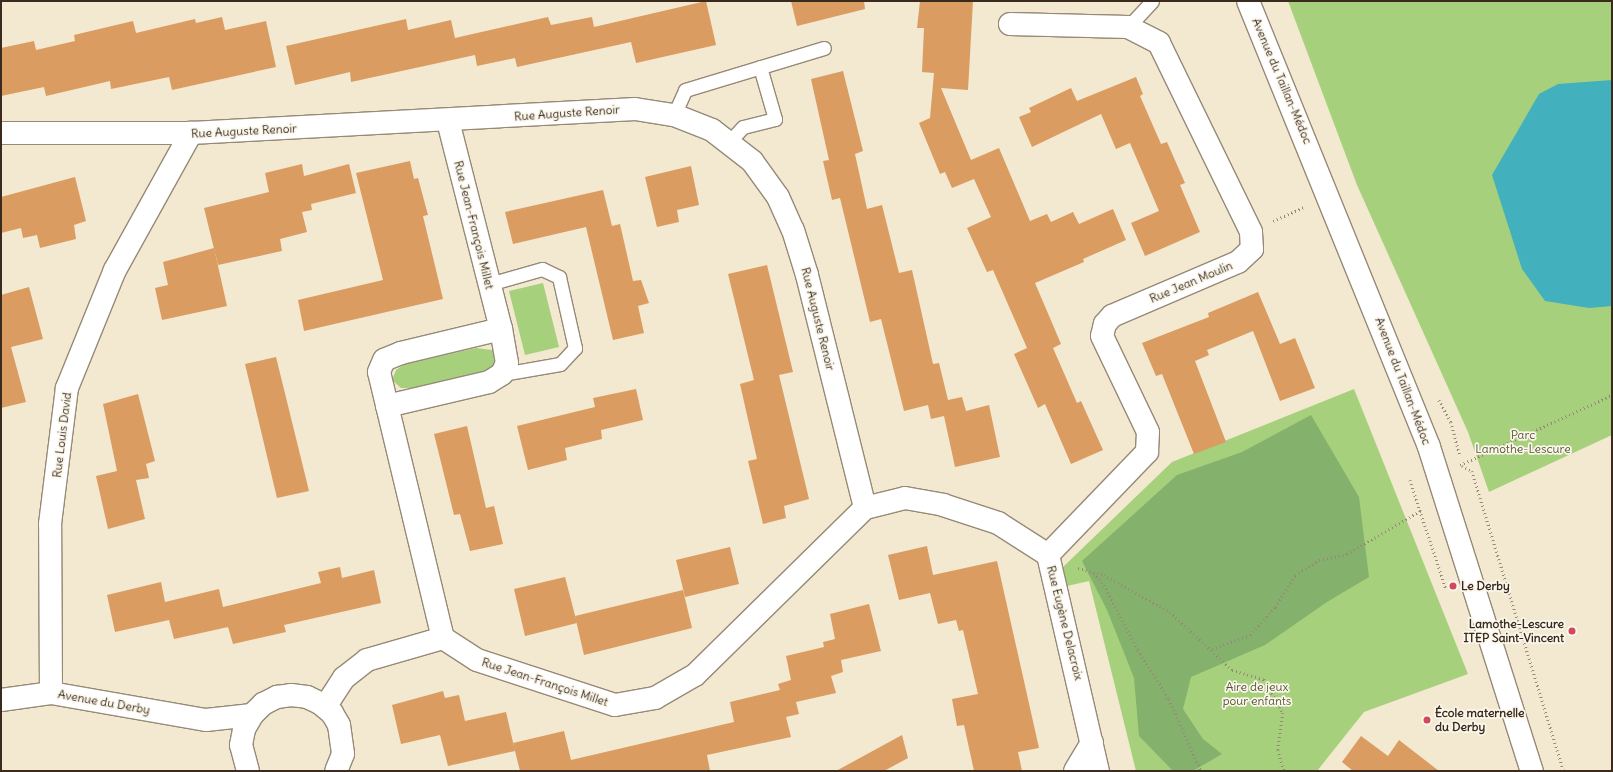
<!DOCTYPE html>
<meta charset="utf-8">
<style>
body{margin:0}
#map{position:relative;width:1613px;height:772px;overflow:hidden;background:#f3e8d0;font-family:Delius,sans-serif}
div>[style]{position:absolute}
.green>*{inset:0;background:#a6d07c}
.forest>*{inset:0;background:#84b26c}
.water>*{inset:0;background:#42b1bd}
.building>*{inset:0;background:#da9c61}
.path>*{height:2.5px;margin-top:-1.25px;transform-origin:0;background:repeating-linear-gradient(90deg,#978977 0 1px,transparent 0 4px)}
.roads{filter:drop-shadow(1px 0 #978977) drop-shadow(-1px 0 #978977) drop-shadow(0 1px #978977) drop-shadow(0 -1px #978977)}
.service>*{height:13px;margin:-6.5px;padding:0 6.5px;transform-origin:6.5px;border-radius:6.5px;background:#fff}
.minor>*{height:22px;margin:-11px;padding:0 11px;transform-origin:11px;border-radius:11px;background:#fff}
.tertiary>*{height:22px;margin:-11px;padding:0 11px;transform-origin:11px;border-radius:11px;background:#fff}
.dots>*{width:11px;height:11px;translate:-50% -50%;box-sizing:border-box;border:2px solid #fbf7ec;border-radius:50%}
span{translate:-50% -50%;white-space:nowrap;text-align:center;line-height:1.15;-webkit-text-stroke:3.5px #fbf7ec;paint-order:stroke}
.street-label{font-size:12px;color:#3b2a1e}
.park-label{font-size:12px;color:#565436}
.poi-label{font-size:12px;color:#3b2a1e;font-weight:700}
.left{translate:0 -50%;text-align:left}
.right{translate:-100% -50%;text-align:right}
.frame{position:absolute;inset:0;border:2px solid #3b2a1e;pointer-events:none}
</style>
<div id="map">
<div class="green">
<i style="clip-path:polygon(1288px 1px,1612px 1px,1612px 435px,1489px 492px,1468px 432px,1357px 185px)"></i>
<i style="clip-path:polygon(543px 283px,559px 347px,525px 355px,509px 291px)"></i>
<i style="clip-path:polygon(476px 348px,492px 350px,497px 359px,494px 367px,483px 373px,412px 388px,401px 388px,392px 380px,396px 370px,405px 364px)"></i>
<i style="clip-path:polygon(1354px 389px,1468px 674px,1364px 712px,1317px 771px,1136px 771px,1089px 581px,1067px 586px,1063px 567px,1172px 462px)"></i>
</div>
<div class="forest">
<i style="clip-path:polygon(1311px 415px,1359px 497px,1369px 577px,1327px 602px,1265px 645px,1191px 677px,1183px 709px,1203px 739px,1222px 754px,1193px 771px,1173px 771px,1139px 736px,1134px 678px,1107px 610px,1082px 561px,1177px 475px,1242px 452px)"></i>
</div>
<div class="water">
<i style="clip-path:polygon(1612px 80px,1612px 306px,1589px 308px,1545px 301px,1522px 269px,1492px 175px,1539px 94px,1558px 84px)"></i>
</div>
<div class="building">
<i style="clip-path:polygon(706px 1px,716px 45px,636px 63px,631px 42px,517px 67px,515px 58px,477px 66px,475px 55px,351px 82px,350px 72px,295px 85px,286px 46px,406px 19px,408px 30px,451px 20px,455px 38px,548px 17px,551px 25px,592px 17px,594px 27px)"></i>
<i style="clip-path:polygon(791px 1px,864px 1px,865px 9px,797px 26px)"></i>
<i style="clip-path:polygon(920px 1px,973px 1px,968px 90px,941px 88px,971px 160px,999px 148px,1030px 221px,1047px 214px,1051px 222px,1073px 212px,1079px 224px,1113px 209px,1126px 240px,1083px 259px,1084px 262px,1035px 283px,1061px 344px,1053px 348px,1077px 403px,1081px 401px,1103px 450px,1071px 464px,1045px 404px,1038px 408px,1014px 354px,1027px 348px,993px 270px,987px 272px,967px 228px,991px 217px,974px 179px,952px 188px,945px 172px,940px 174px,919px 123px,930px 118px,934px 73px,922px 72px,924px 28px,917px 28px)"></i>
<i style="clip-path:polygon(222px 17px,225px 30px,266px 21px,276px 67px,172px 90px,169px 77px,111px 89px,110px 81px,46px 96px,44px 87px,1px 96px,1px 48px,34px 41px,36px 50px,75px 41px,74px 35px,133px 21px,136px 33px,195px 19px,196px 23px)"></i>
<i style="clip-path:polygon(843px 71px,863px 151px,855px 154px,867px 209px,882px 205px,899px 273px,912px 270px,933px 364px,939px 363px,948px 400px,962px 397px,966px 411px,989px 405px,1000px 457px,955px 467px,944px 416px,931px 419px,928px 405px,904px 411px,881px 319px,870px 322px,840px 198px,832px 200px,823px 161px,829px 160px,811px 79px)"></i>
<i style="clip-path:polygon(1136px 77px,1143px 94px,1140px 96px,1161px 144px,1167px 142px,1185px 183px,1180px 185px,1200px 232px,1145px 256px,1131px 223px,1159px 211px,1130px 143px,1116px 149px,1101px 114px,1032px 147px,1019px 117px,1031px 112px,1029px 108px,1071px 88px,1077px 101px)"></i>
<i style="clip-path:polygon(410px 161px,414px 179px,418px 178px,428px 215px,423px 216px,443px 299px,304px 331px,298px 300px,383px 280px,356px 173px)"></i>
<i style="clip-path:polygon(302px 164px,304px 176px,349px 164px,356px 193px,311px 204px,312px 210px,302px 212px,307px 232px,280px 239px,282px 251px,218px 265px,204px 208px,269px 192px,265px 173px)"></i>
<i style="clip-path:polygon(691px 166px,699px 205px,677px 210px,679px 222px,657px 227px,645px 177px)"></i>
<i style="clip-path:polygon(75px 177px,86px 221px,74px 225px,76px 239px,40px 248px,37px 235px,23px 238px,21px 228px,1px 233px,1px 197px)"></i>
<i style="clip-path:polygon(603px 190px,612px 226px,620px 224px,633px 281px,641px 280px,649px 303px,638px 306px,644px 333px,613px 340px,586px 227px,513px 244px,505px 212px)"></i>
<i style="clip-path:polygon(214px 248px,227px 306px,162px 320px,155px 288px,168px 285px,163px 262px)"></i>
<i style="clip-path:polygon(767px 265px,793px 372px,779px 375px,809px 499px,784px 506px,786px 518px,763px 524px,748px 461px,757px 459px,740px 384px,754px 380px,728px 274px)"></i>
<i style="clip-path:polygon(29px 287px,43px 339px,11px 347px,26px 402px,1px 408px,1px 295px)"></i>
<i style="clip-path:polygon(1258px 292px,1280px 344px,1295px 338px,1315px 388px,1280px 401px,1253px 331px,1207px 350px,1209px 355px,1195px 361px,1226px 442px,1194px 454px,1162px 374px,1156px 376px,1142px 343px,1209px 317px,1208px 313px)"></i>
<i style="clip-path:polygon(276px 357px,309px 491px,277px 498px,245px 364px)"></i>
<i style="clip-path:polygon(636px 389px,643px 420px,601px 430px,602px 439px,565px 448px,567px 460px,528px 470px,517px 426px,595px 407px,593px 398px)"></i>
<i style="clip-path:polygon(138px 394px,155px 461px,146px 464px,149px 478px,136px 480px,145px 519px,108px 529px,96px 476px,117px 471px,103px 404px)"></i>
<i style="clip-path:polygon(467px 426px,486px 508px,494px 506px,503px 544px,470px 551px,460px 514px,454px 515px,434px 434px)"></i>
<i style="clip-path:polygon(927px 546px,933px 575px,997px 561px,1039px 748px,1018px 752px,1022px 771px,974px 771px,964px 725px,957px 726px,952px 699px,978px 694px,963px 630px,959px 631px,956px 620px,938px 624px,930px 593px,899px 600px,888px 555px)"></i>
<i style="clip-path:polygon(730px 547px,739px 584px,685px 597px,676px 560px)"></i>
<i style="clip-path:polygon(340px 567px,342px 578px,374px 570px,381px 603px,284px 625px,286px 632px,233px 644px,228px 627px,174px 639px,169px 620px,115px 632px,107px 595px,161px 582px,165px 602px,219px 589px,223px 607px,321px 583px,318px 572px)"></i>
<i style="clip-path:polygon(565px 577px,577px 623px,525px 636px,514px 589px)"></i>
<i style="clip-path:polygon(683px 590px,692px 628px,584px 655px,575px 616px)"></i>
<i style="clip-path:polygon(869px 604px,881px 651px,841px 660px,843px 672px,831px 676px,836px 693px,796px 702px,799px 714px,786px 717px,791px 737px,707px 755px,710px 771px,520px 771px,513px 743px,564px 731px,571px 760px,734px 722px,730px 702px,780px 690px,778px 684px,791px 680px,786px 656px,824px 647px,823px 642px,835px 639px,830px 614px)"></i>
<i style="clip-path:polygon(443px 691px,445px 698px,459px 695px,465px 721px,506px 712px,515px 751px,448px 766px,440px 735px,401px 744px,392px 705px)"></i>
<i style="clip-path:polygon(902px 735px,908px 758px,884px 771px,836px 771px)"></i>
<i style="clip-path:polygon(1361px 736px,1388px 756px,1399px 740px,1439px 771px,1353px 771px,1342px 762px)"></i>
</div>
<div class="path">
<i style="left:1273px;top:221px;width:35px;rotate:-24deg"></i>
<i style="left:1439px;top:400px;width:25px;rotate:61deg"></i>
<i style="left:1451px;top:422px;width:35px;rotate:75deg"></i>
<i style="left:1460px;top:465px;width:167px;rotate:-24.7deg"></i>
<i style="left:1462px;top:466px;width:11px;rotate:27deg"></i>
<i style="left:1472px;top:471px;width:314px;rotate:73deg"></i>
<i style="left:1410px;top:480px;width:115px;rotate:71.7deg"></i>
<i style="left:1078px;top:568px;width:27px;rotate:15deg"></i>
<i style="left:1104px;top:575px;width:76px;rotate:29.3deg"></i>
<i style="left:1170px;top:612px;width:85px;rotate:43.1deg"></i>
<i style="left:1232px;top:670px;width:33px;rotate:16deg"></i>
<i style="left:1264px;top:679px;width:39px;rotate:61deg"></i>
<i style="left:1283px;top:713px;width:37px;rotate:98deg"></i>
<i style="left:1278px;top:750px;width:22px;rotate:74deg"></i>
<i style="left:1094px;top:573px;width:16px;rotate:50deg"></i>
<i style="left:1104px;top:585px;width:73px;rotate:62.4deg"></i>
<i style="left:1138px;top:650px;width:58px;rotate:57.7deg"></i>
<i style="left:1169px;top:699px;width:79px;rotate:66deg"></i>
<i style="left:1212px;top:649px;width:40px;rotate:-20.2deg"></i>
<i style="left:1250px;top:635px;width:38px;rotate:-48deg"></i>
<i style="left:1275px;top:607px;width:38px;rotate:-58deg"></i>
<i style="left:1295px;top:575px;width:28px;rotate:-32deg"></i>
<i style="left:1319px;top:560px;width:29px;rotate:-12deg"></i>
<i style="left:1347px;top:554px;width:85px;rotate:-30.5deg"></i>
</div>
<div class="roads">
<div class="service">
<i style="left:1128px;top:27px;width:35px;rotate:-47deg"></i>
<i style="left:674px;top:115px;width:27px;rotate:-66deg"></i>
<i style="left:685px;top:90px;width:145px;rotate:-16.8deg"></i>
<i style="left:728px;top:143px;width:22px;rotate:-47deg"></i>
<i style="left:743px;top:127px;width:33px;rotate:-14deg"></i>
<i style="left:775px;top:119px;width:54px;rotate:-106.1deg"></i>
<i style="left:489px;top:284px;width:55px;rotate:-15.8deg"></i>
<i style="left:542px;top:269px;width:19px;rotate:25deg"></i>
<i style="left:559px;top:277px;width:73px;rotate:77.3deg"></i>
<i style="left:575px;top:348px;width:22px;rotate:133deg"></i>
<i style="left:560px;top:364px;width:59px;rotate:170.2deg"></i>
</div>
<div class="minor">
<i style="left:1010px;top:24px;width:118px;rotate:1.5deg"></i>
<i style="left:1128px;top:27px;width:35px;rotate:27deg"></i>
<i style="left:1159px;top:43px;width:210px;rotate:64deg"></i>
<i style="left:1251px;top:232px;width:17px;rotate:87deg"></i>
<i style="left:1252px;top:249px;width:19px;rotate:137deg"></i>
<i style="left:1238px;top:262px;width:137px;rotate:156.8deg"></i>
<i style="left:1112px;top:316px;width:11px;rotate:131deg"></i>
<i style="left:1105px;top:324px;width:12px;rotate:104deg"></i>
<i style="left:1102px;top:336px;width:106px;rotate:64.4deg"></i>
<i style="left:1148px;top:432px;width:20px;rotate:93deg"></i>
<i style="left:1147px;top:452px;width:143px;rotate:133.9deg"></i>
<i style="left:1px;top:133px;width:190px"></i>
<i style="left:191px;top:133px;width:445px;rotate:-3.1deg"></i>
<i style="left:635px;top:109px;width:39px;rotate:9deg"></i>
<i style="left:674px;top:115px;width:41px;rotate:21.5deg"></i>
<i style="left:712px;top:130px;width:51px;rotate:37.8deg"></i>
<i style="left:752px;top:161px;width:44px;rotate:54.2deg"></i>
<i style="left:778px;top:197px;width:36px;rotate:66deg"></i>
<i style="left:793px;top:230px;width:47px;rotate:72.7deg"></i>
<i style="left:807px;top:275px;width:240px;rotate:76deg"></i>
<i style="left:501px;top:329px;width:103px;rotate:166.5deg"></i>
<i style="left:401px;top:353px;width:18px;rotate:158deg"></i>
<i style="left:384px;top:360px;width:13px;rotate:113deg"></i>
<i style="left:379px;top:372px;width:274px;rotate:76.5deg"></i>
<i style="left:443px;top:638px;width:40px;rotate:32.9deg"></i>
<i style="left:477px;top:660px;width:145px;rotate:18.1deg"></i>
<i style="left:615px;top:705px;width:41px;rotate:-9.9deg"></i>
<i style="left:655px;top:698px;width:46px;rotate:-29.9deg"></i>
<i style="left:695px;top:675px;width:238px;rotate:-44.5deg"></i>
<i style="left:387px;top:406px;width:105px;rotate:-13.2deg"></i>
<i style="left:489px;top:382px;width:15px;rotate:-32deg"></i>
<i style="left:502px;top:374px;width:12px;rotate:-66deg"></i>
<i style="left:507px;top:363px;width:35px;rotate:-100deg"></i>
<i style="left:501px;top:329px;width:215px;rotate:-104.3deg"></i>
<i style="left:865px;top:508px;width:41px;rotate:-14deg"></i>
<i style="left:905px;top:498px;width:39px;rotate:10deg"></i>
<i style="left:943px;top:505px;width:58px;rotate:18.1deg"></i>
<i style="left:998px;top:523px;width:59px;rotate:32.6deg"></i>
<i style="left:1048px;top:555px;width:222px;rotate:77deg"></i>
<i style="left:51px;top:693px;width:169px;rotate:-90.3deg"></i>
<i style="left:50px;top:524px;width:137px;rotate:-82.9deg"></i>
<i style="left:67px;top:388px;width:127px;rotate:-67.9deg"></i>
<i style="left:115px;top:270px;width:157px;rotate:-61deg"></i>
<i style="left:1px;top:700px;width:50px;rotate:-8deg"></i>
<i style="left:51px;top:693px;width:157px;rotate:9.9deg"></i>
<i style="left:206px;top:720px;width:46px;rotate:-6.2deg"></i>
<i style="left:325px;top:707px;width:35px;rotate:-57deg"></i>
<i style="left:344px;top:678px;width:29px;rotate:-38deg"></i>
<i style="left:367px;top:660px;width:79px;rotate:-16.1deg"></i>
<i style="left:248px;top:771px;width:27px;rotate:-105deg"></i>
<i style="left:241px;top:745px;width:16px;rotate:-79deg"></i>
<i style="left:244px;top:729px;width:16px;rotate:-60deg"></i>
<i style="left:252px;top:715px;width:16px;rotate:-45deg"></i>
<i style="left:263px;top:704px;width:16px;rotate:-27deg"></i>
<i style="left:277px;top:697px;width:14px;rotate:-8deg"></i>
<i style="left:291px;top:695px;width:16px;rotate:7deg"></i>
<i style="left:307px;top:697px;width:14px;rotate:25deg"></i>
<i style="left:320px;top:703px;width:16px;rotate:40deg"></i>
<i style="left:332px;top:713px;width:14px;rotate:60deg"></i>
<i style="left:339px;top:725px;width:29px;rotate:82deg"></i>
<i style="left:343px;top:754px;width:18px;rotate:112deg"></i>
<i style="left:1075px;top:771px;width:33px;rotate:-59deg"></i>
</div>
<div class="tertiary">
<i style="left:1248px;top:1px;width:481px;rotate:67.9deg"></i>
<i style="left:1429px;top:447px;width:340px;rotate:72.4deg"></i>
</div>
</div>
<div class="dots">
<i style="left:1453px;top:586px;background:#d1495b"></i>
<i style="left:1572px;top:631px;background:#d1495b"></i>
<i style="left:1427px;top:720px;background:#d1495b"></i>
</div>
<div class="street-label">
<span style="left:1282px;top:81px;rotate:67deg">Avenue du Taillan-Médoc</span>
<span style="left:567px;top:113px;rotate:-4deg">Rue Auguste Renoir</span>
<span style="left:244px;top:131px;rotate:-3deg">Rue Auguste Renoir</span>
<span style="left:474px;top:225px;rotate:76deg">Rue Jean-François Millet</span>
<span style="left:1191px;top:282px;rotate:-23deg">Rue Jean Moulin</span>
<span style="left:818px;top:319px;rotate:76deg">Rue Auguste Renoir</span>
<span style="left:1403px;top:381px;rotate:69deg">Avenue du Taillan-Médoc</span>
<span style="left:62px;top:435px;rotate:-83deg">Rue Louis David</span>
<span style="left:1065px;top:623px;rotate:76deg">Rue Eugène Delacroix</span>
<span style="left:545px;top:682px;rotate:18deg">Rue Jean-François Millet</span>
<span style="left:104px;top:702px;rotate:10deg">Avenue du Derby</span>
</div>
<div class="park-label">
<span style="left:1523px;top:442px">Parc<br>Lamothe-Lescure</span>
<span style="left:1257px;top:694px">Aire de jeux<br>pour enfants</span>
</div>
<div class="poi-label">
<span class="left" style="left:1461px;top:586px">Le Derby</span>
<span class="right" style="left:1564px;top:631px">Lamothe-Lescure<br>ITEP Saint-Vincent</span>
<span class="left" style="left:1435px;top:720px">École maternelle<br>du Derby</span>
</div>
<div class="frame"></div>
</div>
